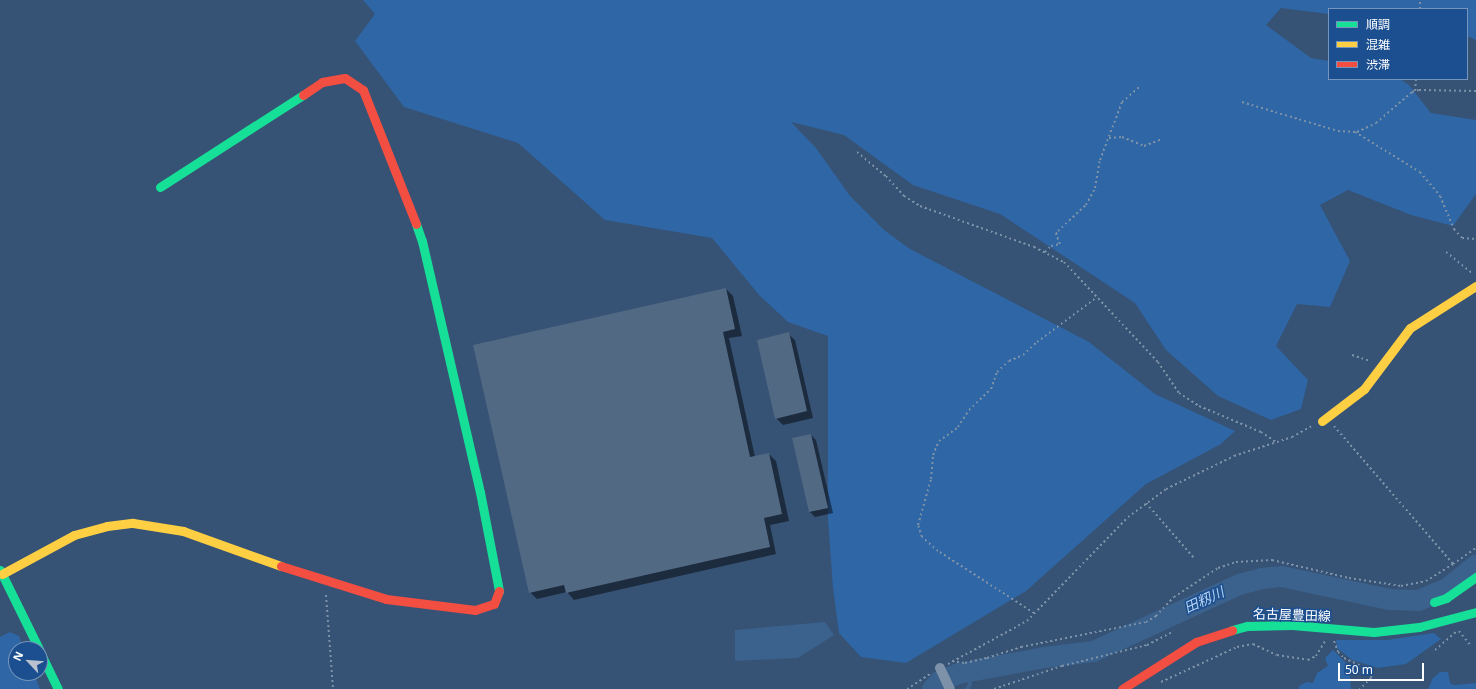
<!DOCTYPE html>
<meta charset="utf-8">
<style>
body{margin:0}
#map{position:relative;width:1476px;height:689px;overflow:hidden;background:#365274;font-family:"Noto Sans","Noto Sans JP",sans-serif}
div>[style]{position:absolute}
.green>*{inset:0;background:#2f66a5}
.water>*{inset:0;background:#3b618d}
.shadow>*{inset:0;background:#0007}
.stream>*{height:3.5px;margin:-1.75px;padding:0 1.75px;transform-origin:1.75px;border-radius:1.75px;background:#3b618d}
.river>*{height:21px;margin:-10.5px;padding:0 10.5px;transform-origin:10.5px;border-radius:10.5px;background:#3b618d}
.building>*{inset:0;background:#526984}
.path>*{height:2px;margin-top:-1px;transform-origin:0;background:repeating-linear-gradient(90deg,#7d92a8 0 2px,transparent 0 5px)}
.street>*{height:10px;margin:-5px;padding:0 5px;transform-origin:5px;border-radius:5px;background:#7d92a8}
.fast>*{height:9px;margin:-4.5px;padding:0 4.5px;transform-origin:4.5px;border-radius:4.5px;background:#16e098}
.slow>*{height:9px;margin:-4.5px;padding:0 4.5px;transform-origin:4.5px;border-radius:4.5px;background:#ffcf43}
.jam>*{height:9px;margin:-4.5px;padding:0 4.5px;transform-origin:4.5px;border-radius:4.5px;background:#f24e42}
span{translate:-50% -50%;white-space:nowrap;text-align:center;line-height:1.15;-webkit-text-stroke:3px #1b4f8f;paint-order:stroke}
.street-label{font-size:13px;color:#fff}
.water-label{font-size:14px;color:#b5d3f5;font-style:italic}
.legend{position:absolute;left:1328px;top:8px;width:140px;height:72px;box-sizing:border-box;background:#1b4f8f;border:1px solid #7695bc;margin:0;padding:5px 7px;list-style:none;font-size:12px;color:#fff}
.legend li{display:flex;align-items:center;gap:8px;height:20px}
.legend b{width:20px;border:1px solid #7695bc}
.north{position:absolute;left:8px;top:641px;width:40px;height:40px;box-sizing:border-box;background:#1b4f8f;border:1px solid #7695bc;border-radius:50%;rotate:296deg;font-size:11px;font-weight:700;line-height:16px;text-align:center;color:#fff}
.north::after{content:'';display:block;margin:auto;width:14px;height:18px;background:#b9c2ce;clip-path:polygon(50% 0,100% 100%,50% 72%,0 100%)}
.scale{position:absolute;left:1338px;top:663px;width:86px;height:18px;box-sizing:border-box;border:2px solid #fff;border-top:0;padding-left:5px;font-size:12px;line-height:14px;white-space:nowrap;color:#fff;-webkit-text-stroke:3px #1b4f8f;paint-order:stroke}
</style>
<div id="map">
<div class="green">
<i style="clip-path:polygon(363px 0,1476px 0,1476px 40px,1467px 36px,1467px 9px,1329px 9px,1329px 14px,1281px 8px,1266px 25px,1311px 58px,1329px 61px,1329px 79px,1400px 79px,1409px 85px,1431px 113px,1476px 120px,1476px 194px,1453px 226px,1411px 215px,1348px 190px,1320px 205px,1350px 261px,1330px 307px,1297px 304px,1276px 346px,1308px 380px,1301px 409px,1271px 420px,1218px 396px,1166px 350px,1135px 303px,1000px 214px,913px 185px,844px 135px,791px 122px,816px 148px,850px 196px,884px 230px,910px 249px,1089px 342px,1155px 394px,1235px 431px,1221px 444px,1146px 484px,1026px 591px,906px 663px,861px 657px,839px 633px,833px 588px,828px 519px,828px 336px,788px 322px,760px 296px,712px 238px,605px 220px,518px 143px,404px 107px,355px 41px,375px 14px)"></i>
<i style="clip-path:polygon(10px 632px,19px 636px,24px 649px,16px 649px,16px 673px,34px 673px,40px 689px,0 689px,0 637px)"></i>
<i style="clip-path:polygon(1434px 633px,1441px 639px,1406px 664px,1378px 668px,1352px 660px,1337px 648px,1336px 640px,1387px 640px)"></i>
<i style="clip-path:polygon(1333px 650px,1349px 666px,1351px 689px,1299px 689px,1299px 686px,1307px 682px,1313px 683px,1317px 673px,1328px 666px,1325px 658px)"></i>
<i style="clip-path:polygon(1440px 672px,1448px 672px,1450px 683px,1454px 685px,1476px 683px,1476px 689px,1428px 689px,1433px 678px)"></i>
</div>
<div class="water">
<i style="clip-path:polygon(825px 622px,834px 635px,798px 658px,735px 661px,735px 630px)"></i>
</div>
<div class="shadow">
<i style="clip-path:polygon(726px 289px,733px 296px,742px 336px,729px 338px,755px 457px,769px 454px,776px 461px,789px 521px,770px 525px,776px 554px,574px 600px,567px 592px,537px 599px,530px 592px)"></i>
<i style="clip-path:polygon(788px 334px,795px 340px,813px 418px,783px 425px,776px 418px)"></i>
<i style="clip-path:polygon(811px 435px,816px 440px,833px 513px,815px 517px,810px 512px)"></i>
</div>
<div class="stream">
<i style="left:967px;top:689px;width:5px;rotate:-53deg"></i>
<i style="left:970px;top:685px;width:13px;rotate:-99deg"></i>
</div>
<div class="river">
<i style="left:932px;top:689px;width:11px;rotate:-49deg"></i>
<i style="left:939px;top:681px;width:21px;rotate:-23deg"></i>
<i style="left:958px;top:673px;width:87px;rotate:-10.5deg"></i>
<i style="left:1044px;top:657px;width:49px;rotate:-7deg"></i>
<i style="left:1093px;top:651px;width:161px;rotate:-24.7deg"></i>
<i style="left:1239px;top:584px;width:23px;rotate:-15deg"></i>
<i style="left:1261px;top:578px;width:20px;rotate:-6deg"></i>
<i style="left:1281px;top:576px;width:110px;rotate:12deg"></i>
<i style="left:1389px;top:599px;width:29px;rotate:2deg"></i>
<i style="left:1418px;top:600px;width:33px;rotate:-23deg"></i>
<i style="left:1448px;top:587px;width:36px;rotate:-39deg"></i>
</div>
<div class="building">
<i style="clip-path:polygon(726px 288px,735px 329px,723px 332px,750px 457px,769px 453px,782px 514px,764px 518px,770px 547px,566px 593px,564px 585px,529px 593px,473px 345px)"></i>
<i style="clip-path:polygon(789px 332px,807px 411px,775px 419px,757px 340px)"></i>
<i style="clip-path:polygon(811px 434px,828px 508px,809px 512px,792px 438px)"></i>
</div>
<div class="path">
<i style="left:1420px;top:9px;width:9px;rotate:-90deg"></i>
<i style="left:1415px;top:91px;width:12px;rotate:-85deg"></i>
<i style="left:1242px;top:102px;width:100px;rotate:16.8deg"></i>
<i style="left:1338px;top:131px;width:19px;rotate:3deg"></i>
<i style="left:1357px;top:132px;width:21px;rotate:-25deg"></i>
<i style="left:1376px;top:123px;width:48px;rotate:-40.7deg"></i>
<i style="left:1412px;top:92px;width:7px;rotate:-16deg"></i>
<i style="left:1419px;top:90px;width:57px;rotate:1deg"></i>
<i style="left:1355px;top:132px;width:76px;rotate:31.6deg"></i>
<i style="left:1420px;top:172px;width:31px;rotate:50deg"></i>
<i style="left:1440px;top:196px;width:36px;rotate:67deg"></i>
<i style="left:1454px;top:229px;width:12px;rotate:48deg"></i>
<i style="left:1462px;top:238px;width:14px;rotate:4deg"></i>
<i style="left:1109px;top:138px;width:13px;rotate:-4deg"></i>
<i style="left:1122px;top:137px;width:24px;rotate:22deg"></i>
<i style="left:1144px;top:146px;width:19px;rotate:-21deg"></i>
<i style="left:857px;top:152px;width:38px;rotate:40deg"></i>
<i style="left:886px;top:176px;width:27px;rotate:48deg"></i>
<i style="left:904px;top:196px;width:19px;rotate:32deg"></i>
<i style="left:920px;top:206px;width:121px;rotate:19.8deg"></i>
<i style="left:1034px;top:247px;width:34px;rotate:27deg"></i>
<i style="left:1064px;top:262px;width:137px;rotate:46.8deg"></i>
<i style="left:1158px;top:362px;width:37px;rotate:56deg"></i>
<i style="left:1179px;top:393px;width:24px;rotate:33deg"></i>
<i style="left:1199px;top:406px;width:67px;rotate:22.8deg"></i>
<i style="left:1261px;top:432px;width:18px;rotate:34deg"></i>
<i style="left:1045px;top:252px;width:8px;rotate:-45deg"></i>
<i style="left:1051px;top:246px;width:9px;rotate:-13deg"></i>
<i style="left:1060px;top:244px;width:11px;rotate:-112deg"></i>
<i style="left:1056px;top:234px;width:4px;rotate:-56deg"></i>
<i style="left:1058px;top:231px;width:38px;rotate:-43deg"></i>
<i style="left:1086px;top:205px;width:19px;rotate:-62deg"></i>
<i style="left:1095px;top:188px;width:28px;rotate:-80deg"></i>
<i style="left:1100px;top:160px;width:62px;rotate:-69.2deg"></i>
<i style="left:1122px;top:102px;width:23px;rotate:-41deg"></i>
<i style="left:1446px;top:252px;width:35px;rotate:39deg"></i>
<i style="left:1352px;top:355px;width:19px;rotate:18deg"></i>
<i style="left:1334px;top:426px;width:182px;rotate:49.2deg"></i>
<i style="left:1453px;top:564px;width:28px;rotate:-35deg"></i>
<i style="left:1146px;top:503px;width:73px;rotate:48.9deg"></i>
<i style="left:326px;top:595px;width:94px;rotate:85.7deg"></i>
<i style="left:1034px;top:613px;width:114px;rotate:-147.1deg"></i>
<i style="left:938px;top:551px;width:21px;rotate:-139deg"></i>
<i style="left:922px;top:537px;width:13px;rotate:-108deg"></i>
<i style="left:918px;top:525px;width:48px;rotate:-74.2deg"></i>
<i style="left:931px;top:479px;width:24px;rotate:-85deg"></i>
<i style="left:933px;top:455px;width:15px;rotate:-67deg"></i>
<i style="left:939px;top:441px;width:24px;rotate:-36deg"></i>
<i style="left:958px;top:427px;width:20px;rotate:-57deg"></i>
<i style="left:969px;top:410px;width:30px;rotate:-44deg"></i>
<i style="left:991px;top:389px;width:18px;rotate:-71deg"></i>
<i style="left:997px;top:372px;width:16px;rotate:-43deg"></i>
<i style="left:1009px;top:361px;width:15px;rotate:-23deg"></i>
<i style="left:1023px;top:355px;width:19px;rotate:-43deg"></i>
<i style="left:1037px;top:342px;width:75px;rotate:-36.9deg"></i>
<i style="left:1459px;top:631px;width:19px;rotate:51deg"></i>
<i style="left:1334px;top:641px;width:12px;rotate:70deg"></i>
<i style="left:1338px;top:652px;width:8px;rotate:45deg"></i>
<i style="left:1344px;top:658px;width:31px;rotate:25deg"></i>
<i style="left:1372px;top:671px;width:7px;rotate:98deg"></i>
<i style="left:1371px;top:678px;width:16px;rotate:135deg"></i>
<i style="left:1435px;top:650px;width:28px;rotate:-41deg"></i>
<i style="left:952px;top:661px;width:13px;rotate:9deg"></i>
<i style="left:965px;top:663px;width:23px;rotate:-13deg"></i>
<i style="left:987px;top:658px;width:36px;rotate:-18deg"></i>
<i style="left:1021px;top:647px;width:127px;rotate:-11.3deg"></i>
<i style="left:1146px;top:622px;width:12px;rotate:-31deg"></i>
<i style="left:1156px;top:616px;width:26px;rotate:-47deg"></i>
<i style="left:1174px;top:597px;width:53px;rotate:-33.4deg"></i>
<i style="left:1218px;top:568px;width:19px;rotate:-18deg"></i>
<i style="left:1236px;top:562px;width:36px;rotate:-3deg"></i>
<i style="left:1272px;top:560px;width:79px;rotate:13.2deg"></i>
<i style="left:1349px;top:578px;width:53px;rotate:8.7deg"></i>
<i style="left:1401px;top:586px;width:25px;rotate:-11deg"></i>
<i style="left:1426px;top:581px;width:32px;rotate:-32deg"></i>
<i style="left:948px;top:664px;width:90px;rotate:-28.6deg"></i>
<i style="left:1027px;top:621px;width:145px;rotate:-45.8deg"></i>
<i style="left:1128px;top:517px;width:47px;rotate:-36.4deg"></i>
<i style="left:1166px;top:489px;width:76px;rotate:-25.9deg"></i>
<i style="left:1234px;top:456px;width:61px;rotate:-18.1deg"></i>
<i style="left:1292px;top:437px;width:23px;rotate:-29deg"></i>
<i style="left:1161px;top:682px;width:84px;rotate:-24.7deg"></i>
<i style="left:1237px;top:647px;width:16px;rotate:-11deg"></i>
<i style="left:1253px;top:644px;width:26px;rotate:25deg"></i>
<i style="left:1277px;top:655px;width:31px;rotate:9deg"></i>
<i style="left:1308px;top:660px;width:9px;rotate:-27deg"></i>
<i style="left:1316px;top:656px;width:17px;rotate:-59deg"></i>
<i style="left:907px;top:689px;width:30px;rotate:-33deg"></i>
<i style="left:994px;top:689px;width:72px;rotate:-18.7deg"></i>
<i style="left:1062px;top:666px;width:88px;rotate:-13.9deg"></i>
<i style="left:1147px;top:645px;width:30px;rotate:-27deg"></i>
</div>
<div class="street">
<i style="left:940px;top:668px;width:23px;rotate:65deg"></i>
</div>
<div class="fast">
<i style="left:160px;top:187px;width:170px;rotate:-32.8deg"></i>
<i style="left:416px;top:224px;width:18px;rotate:71deg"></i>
<i style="left:422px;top:241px;width:258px;rotate:77deg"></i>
<i style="left:480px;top:492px;width:101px;rotate:79.1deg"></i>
<i style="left:0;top:570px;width:88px;rotate:63.7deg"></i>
<i style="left:1434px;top:602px;width:13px;rotate:-18deg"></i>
<i style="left:1446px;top:598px;width:37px;rotate:-35deg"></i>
<i style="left:1232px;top:630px;width:16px;rotate:-15deg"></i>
<i style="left:1247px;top:626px;width:45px;rotate:-1.3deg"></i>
<i style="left:1292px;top:625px;width:82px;rotate:4.9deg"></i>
<i style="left:1374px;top:632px;width:45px;rotate:-6.3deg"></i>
<i style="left:1419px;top:627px;width:59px;rotate:-14.7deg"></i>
<i style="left:40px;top:652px;width:41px;rotate:64.1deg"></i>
</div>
<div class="slow">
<i style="left:1322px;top:421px;width:53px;rotate:-37.3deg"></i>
<i style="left:1364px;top:389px;width:76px;rotate:-53deg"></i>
<i style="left:1410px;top:328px;width:78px;rotate:-32.5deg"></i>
<i style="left:2px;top:574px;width:82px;rotate:-28.4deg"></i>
<i style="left:74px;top:535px;width:34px;rotate:-15deg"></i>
<i style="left:107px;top:526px;width:26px;rotate:-7deg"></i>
<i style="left:133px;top:523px;width:51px;rotate:9.1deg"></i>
<i style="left:183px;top:531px;width:104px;rotate:19.7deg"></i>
</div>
<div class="jam">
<i style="left:303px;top:95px;width:23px;rotate:-34deg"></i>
<i style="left:322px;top:82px;width:23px;rotate:-10deg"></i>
<i style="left:345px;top:78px;width:22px;rotate:34deg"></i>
<i style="left:363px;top:90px;width:144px;rotate:68.4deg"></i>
<i style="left:281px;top:566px;width:110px;rotate:17.4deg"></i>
<i style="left:386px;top:599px;width:90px;rotate:7deg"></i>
<i style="left:475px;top:610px;width:20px;rotate:-18deg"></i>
<i style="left:494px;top:604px;width:14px;rotate:-69deg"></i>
<i style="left:1122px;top:689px;width:88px;rotate:-32.4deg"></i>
<i style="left:1196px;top:642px;width:38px;rotate:-18deg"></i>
</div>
<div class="street-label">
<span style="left:1292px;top:615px;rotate:2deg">名古屋豊田線</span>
</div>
<div class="water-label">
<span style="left:1204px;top:600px;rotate:-25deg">田籾川</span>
</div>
<ul class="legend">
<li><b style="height:5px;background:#16e098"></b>順調</li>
<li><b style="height:5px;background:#ffcf43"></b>混雑</li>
<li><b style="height:5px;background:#f24e42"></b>渋滞</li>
</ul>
<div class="north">N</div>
<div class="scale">50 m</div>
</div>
